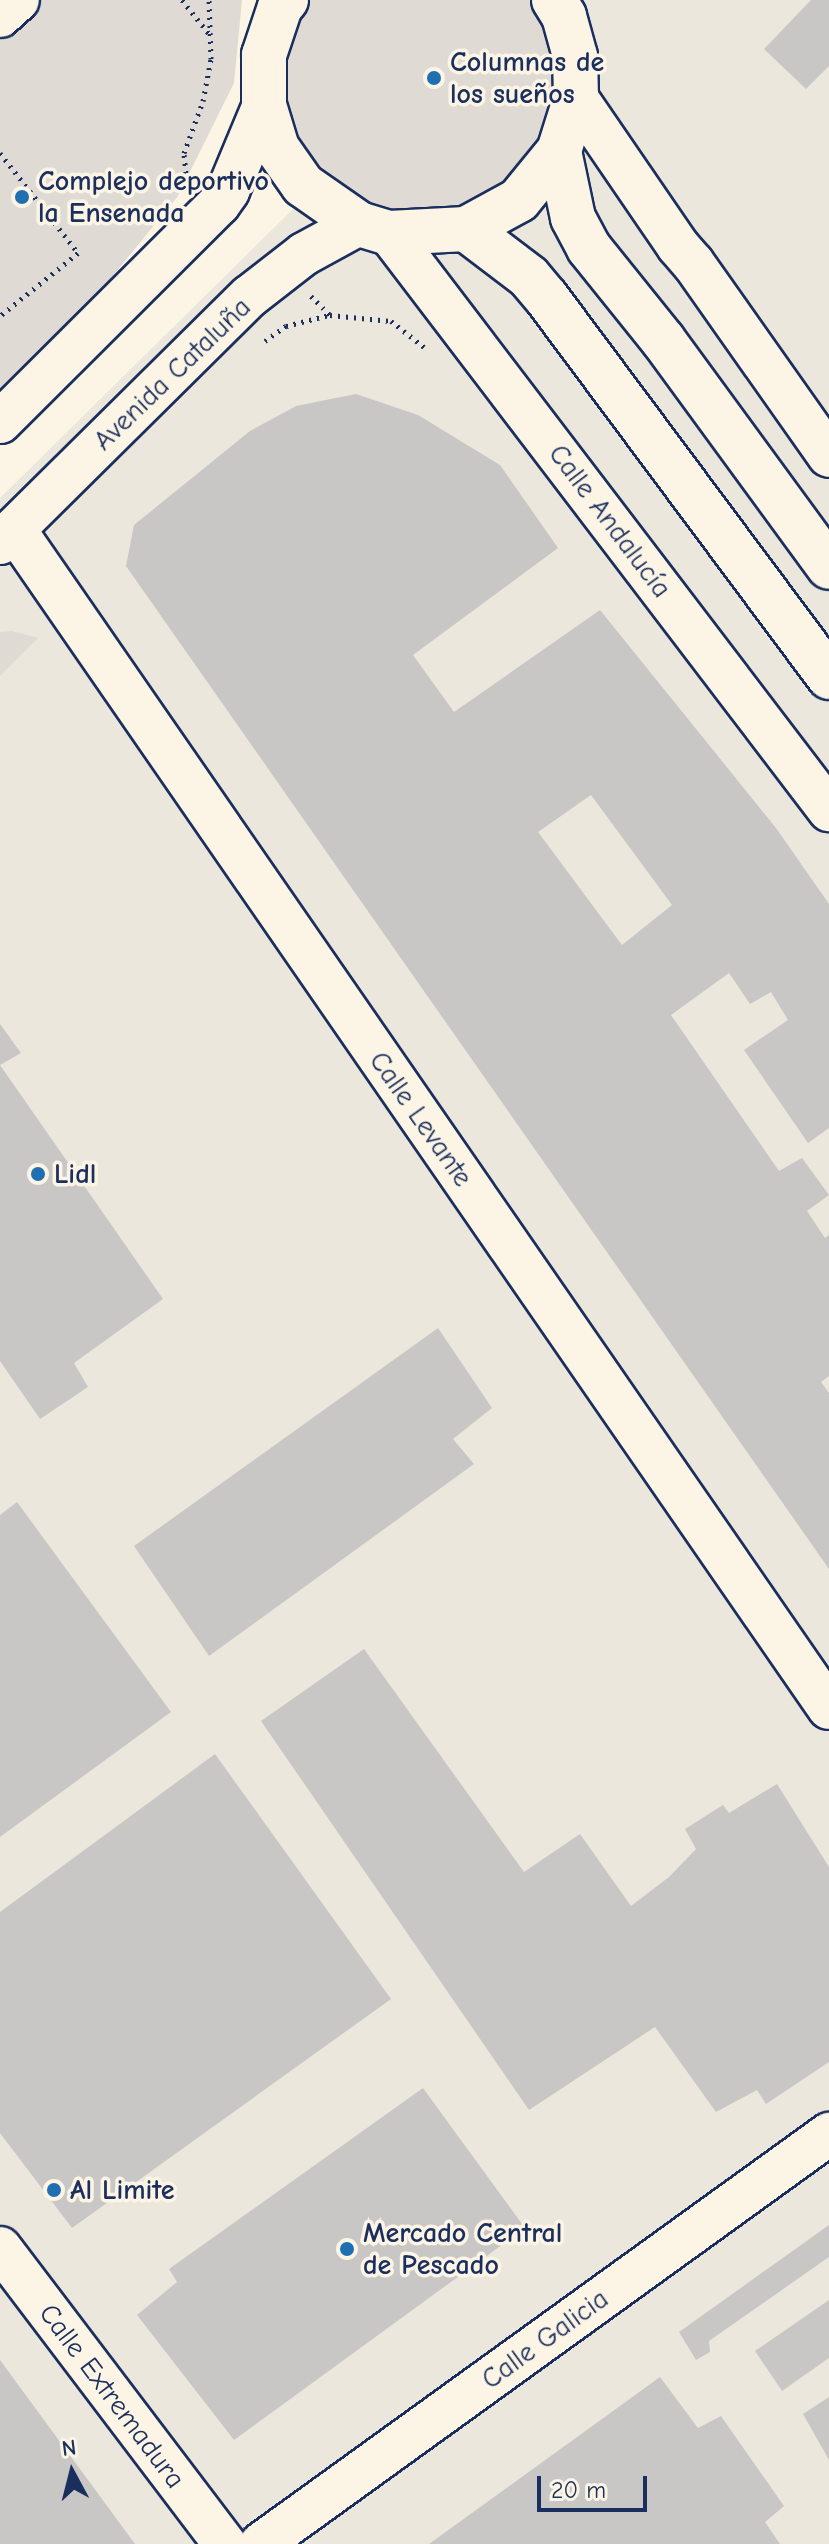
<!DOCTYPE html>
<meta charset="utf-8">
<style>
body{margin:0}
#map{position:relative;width:829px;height:2544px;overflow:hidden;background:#fcf5e5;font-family:"Comic Neue",sans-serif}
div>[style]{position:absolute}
.built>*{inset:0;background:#ece7dc}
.green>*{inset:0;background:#dfdbd4}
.building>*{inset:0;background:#c8c7c6}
.path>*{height:5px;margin-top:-2.5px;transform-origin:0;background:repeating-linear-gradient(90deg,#1b2f5e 0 2px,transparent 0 8px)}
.roads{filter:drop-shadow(2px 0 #1b2f5e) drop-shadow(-2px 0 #1b2f5e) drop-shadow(0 2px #1b2f5e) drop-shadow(0 -2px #1b2f5e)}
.minor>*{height:42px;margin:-21px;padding:0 21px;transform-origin:21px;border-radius:21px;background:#fcf5e5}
.major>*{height:44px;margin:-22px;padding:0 22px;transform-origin:22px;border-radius:22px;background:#fcf5e5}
.dots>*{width:22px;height:22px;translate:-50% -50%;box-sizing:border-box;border:4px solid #fcf5e5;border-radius:50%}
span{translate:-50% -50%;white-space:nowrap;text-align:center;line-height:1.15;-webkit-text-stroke:7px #fcf5e5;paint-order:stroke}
.poi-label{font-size:28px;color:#1b2f5e;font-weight:700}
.left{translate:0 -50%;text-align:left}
.street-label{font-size:28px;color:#1b2f5e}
.north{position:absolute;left:32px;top:2432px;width:80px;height:80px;-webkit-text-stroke:6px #fcf5e5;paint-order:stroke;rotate:353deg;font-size:22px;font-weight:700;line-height:32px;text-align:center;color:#1b2f5e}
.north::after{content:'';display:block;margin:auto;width:28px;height:36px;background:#1b2f5e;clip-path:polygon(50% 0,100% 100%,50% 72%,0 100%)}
.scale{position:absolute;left:537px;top:2476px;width:110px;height:36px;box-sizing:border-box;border:4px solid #1b2f5e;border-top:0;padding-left:10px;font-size:24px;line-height:28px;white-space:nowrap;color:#1b2f5e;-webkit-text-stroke:6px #fcf5e5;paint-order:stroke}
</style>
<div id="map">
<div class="built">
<i style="clip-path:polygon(505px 0,829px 0,829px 2544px,0 2544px,0 498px)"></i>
</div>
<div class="green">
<i style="clip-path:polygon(37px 0,242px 0,234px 83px,178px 196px,107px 283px,0 394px,0 35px)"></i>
<i style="clip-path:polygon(286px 0,554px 0,575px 56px,519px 200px,389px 233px,277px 148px)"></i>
<i style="clip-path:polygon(12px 631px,38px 638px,0 676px,0 632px)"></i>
</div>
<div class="building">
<i style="clip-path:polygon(811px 0,829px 0,829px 66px,806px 89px,764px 49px)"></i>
<i style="clip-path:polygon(evenodd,356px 394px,418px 415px,500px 465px,558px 548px,413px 655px,454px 712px,600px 610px,776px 828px,829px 904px,829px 1128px,808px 1143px,744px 1050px,788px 1020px,771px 992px,750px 1004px,729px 973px,671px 1015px,779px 1171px,802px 1158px,829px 1195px,807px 1211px,825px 1238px,829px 1235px,829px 1376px,821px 1382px,829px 1393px,829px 1569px,126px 566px,134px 525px,250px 431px,296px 406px,356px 394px,591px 795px,672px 905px,622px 945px,538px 832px,591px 795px)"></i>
<i style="clip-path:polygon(0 1024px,21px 1053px,0 1065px,163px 1299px,74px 1363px,88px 1387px,40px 1419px,0 1361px)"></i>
<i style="clip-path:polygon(438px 1328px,492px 1408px,453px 1439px,474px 1464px,209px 1656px,134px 1546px)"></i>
<i style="clip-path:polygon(17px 1502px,171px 1712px,0 1837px,0 1515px)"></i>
<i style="clip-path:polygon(364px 1649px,524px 1872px,580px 1834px,631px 1906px,669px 1877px,696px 1849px,685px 1829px,723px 1805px,729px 1813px,777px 1784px,829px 1867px,829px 2062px,766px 2104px,757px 2090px,716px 2112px,655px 2027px,529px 2110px,261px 1721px)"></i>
<i style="clip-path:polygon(215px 1754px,391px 1999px,72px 2228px,0 2133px,0 1912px)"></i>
<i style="clip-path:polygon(423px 2088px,525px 2228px,234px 2440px,137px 2315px,177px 2282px,169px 2269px)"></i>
<i style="clip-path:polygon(829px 2225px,829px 2257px,709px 2341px,710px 2352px,696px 2360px,679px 2332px)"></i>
<i style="clip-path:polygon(829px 2300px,829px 2358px,782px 2391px,755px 2351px)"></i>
<i style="clip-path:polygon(0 2360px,135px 2544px,0 2544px)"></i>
<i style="clip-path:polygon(660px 2377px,698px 2428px,721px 2416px,784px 2506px,765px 2522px,780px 2544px,429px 2544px)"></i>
<i style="clip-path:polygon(829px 2397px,829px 2460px,803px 2414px)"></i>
</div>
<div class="path">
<i style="left:182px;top:0;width:45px;rotate:51.3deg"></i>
<i style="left:0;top:153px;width:127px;rotate:52deg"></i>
<i style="left:78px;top:253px;width:100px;rotate:141.1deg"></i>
<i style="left:190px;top:177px;width:6px;rotate:-135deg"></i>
<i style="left:186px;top:173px;width:20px;rotate:-96deg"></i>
<i style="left:184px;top:153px;width:55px;rotate:-69.9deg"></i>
<i style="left:203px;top:101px;width:43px;rotate:-79.2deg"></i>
<i style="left:211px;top:59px;width:59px;rotate:-91.9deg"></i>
<i style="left:311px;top:296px;width:27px;rotate:45deg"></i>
<i style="left:330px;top:315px;width:61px;rotate:5.6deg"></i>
<i style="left:391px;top:321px;width:42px;rotate:38.2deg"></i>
<i style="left:265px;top:341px;width:26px;rotate:-36deg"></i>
<i style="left:286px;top:326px;width:44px;rotate:-14.3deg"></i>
</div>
<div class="roads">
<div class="minor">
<i style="left:0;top:16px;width:24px;rotate:-42deg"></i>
<i style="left:576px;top:97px;width:181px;rotate:55.6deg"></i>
<i style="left:678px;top:246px;width:23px;rotate:49deg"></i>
<i style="left:693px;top:263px;width:236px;rotate:54.8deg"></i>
<i style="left:389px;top:233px;width:726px;rotate:52.67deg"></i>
<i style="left:0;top:422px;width:309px;rotate:-44.9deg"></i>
<i style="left:219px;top:204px;width:16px;rotate:-55deg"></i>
<i style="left:228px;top:191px;width:93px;rotate:-67.3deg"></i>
<i style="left:14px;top:529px;width:1433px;rotate:55.35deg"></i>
<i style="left:0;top:543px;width:351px;rotate:-44.7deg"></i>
<i style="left:250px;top:296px;width:68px;rotate:-37.9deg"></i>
<i style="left:304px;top:254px;width:63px;rotate:-28.6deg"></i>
<i style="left:0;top:2248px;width:372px;rotate:52.8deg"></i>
<i style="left:261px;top:2544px;width:701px;rotate:-35.82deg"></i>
</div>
<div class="major">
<i style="left:286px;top:0;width:9px;rotate:131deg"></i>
<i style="left:280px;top:7px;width:51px;rotate:108.4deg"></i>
<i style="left:264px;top:55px;width:50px;rotate:90deg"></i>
<i style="left:264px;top:105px;width:45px;rotate:73.2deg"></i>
<i style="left:277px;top:148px;width:45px;rotate:54.9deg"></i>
<i style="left:303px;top:185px;width:68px;rotate:34.9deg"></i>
<i style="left:359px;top:224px;width:31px;rotate:17deg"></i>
<i style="left:389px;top:233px;width:77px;rotate:-3deg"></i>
<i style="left:466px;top:229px;width:60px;rotate:-28.7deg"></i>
<i style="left:519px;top:200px;width:63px;rotate:-50.8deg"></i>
<i style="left:559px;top:151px;width:57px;rotate:-72.5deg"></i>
<i style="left:576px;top:97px;width:41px;rotate:-91.4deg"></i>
<i style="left:575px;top:56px;width:41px;rotate:-105.4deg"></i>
<i style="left:564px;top:16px;width:19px;rotate:-122deg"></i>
<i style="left:559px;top:151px;width:68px;rotate:78.2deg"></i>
<i style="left:573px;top:218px;width:34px;rotate:62deg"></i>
<i style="left:589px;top:248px;width:118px;rotate:51.2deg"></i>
<i style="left:663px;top:340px;width:281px;rotate:53.8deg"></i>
<i style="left:466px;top:229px;width:79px;rotate:37.3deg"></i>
<i style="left:529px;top:277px;width:26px;rotate:50deg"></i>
<i style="left:546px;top:297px;width:474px;rotate:53.3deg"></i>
</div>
</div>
<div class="dots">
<i style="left:434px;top:78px;background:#1f6fb2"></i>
<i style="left:22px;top:197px;background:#1f6fb2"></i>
<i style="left:38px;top:1174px;background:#1f6fb2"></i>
<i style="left:54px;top:2190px;background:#1f6fb2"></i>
<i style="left:347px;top:2249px;background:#1f6fb2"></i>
</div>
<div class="poi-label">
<span class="left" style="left:450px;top:78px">Columnas de<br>los sueños</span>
<span class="left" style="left:38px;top:197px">Complejo deportivo<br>la Ensenada</span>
<span class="left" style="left:54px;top:1174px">Lidl</span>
<span class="left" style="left:70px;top:2190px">Al Limite</span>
<span class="left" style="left:363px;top:2249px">Mercado Central<br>de Pescado</span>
</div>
<div class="street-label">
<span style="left:172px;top:374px;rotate:-44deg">Avenida Cataluña</span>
<span style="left:610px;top:521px;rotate:53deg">Calle Andalucía</span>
<span style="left:421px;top:1119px;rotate:55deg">Calle Levante</span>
<span style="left:545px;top:2339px;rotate:-36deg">Calle Galicia</span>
<span style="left:112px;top:2396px;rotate:53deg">Calle Extremadura</span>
</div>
<div class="north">N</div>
<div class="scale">20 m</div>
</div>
